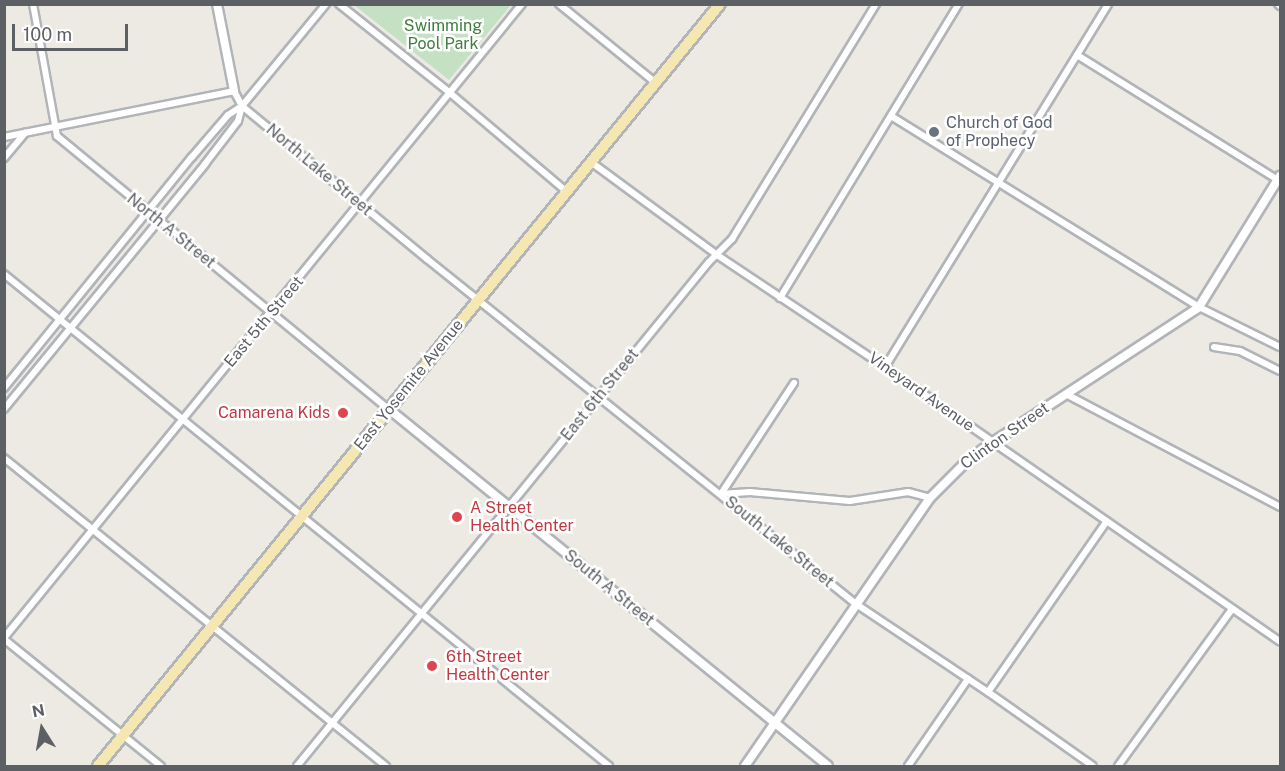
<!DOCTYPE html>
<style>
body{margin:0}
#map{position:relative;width:1285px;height:771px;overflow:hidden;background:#edeae4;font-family:"Public Sans",sans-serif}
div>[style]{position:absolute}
.green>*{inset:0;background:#c5e1c4}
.roads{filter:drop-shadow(2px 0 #b1b4b8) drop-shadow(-2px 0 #b1b4b8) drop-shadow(0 2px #b1b4b8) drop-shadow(0 -2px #b1b4b8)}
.minor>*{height:6px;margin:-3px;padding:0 3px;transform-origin:3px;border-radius:3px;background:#fff}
.tertiary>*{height:8px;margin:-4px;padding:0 4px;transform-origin:4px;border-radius:4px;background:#fff}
.primary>*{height:10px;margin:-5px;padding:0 5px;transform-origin:5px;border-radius:5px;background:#f5e7b1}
.dots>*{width:16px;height:16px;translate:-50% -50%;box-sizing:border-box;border:3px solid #fff;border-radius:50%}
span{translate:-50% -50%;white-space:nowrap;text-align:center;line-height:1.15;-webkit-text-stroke:5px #fff;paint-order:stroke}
.park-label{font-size:16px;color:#407e40}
.worship-label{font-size:16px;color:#5b616d}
.left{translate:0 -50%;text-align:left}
.street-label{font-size:16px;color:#5c5f63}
.health-label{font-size:16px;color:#be3a42}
.right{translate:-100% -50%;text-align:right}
.frame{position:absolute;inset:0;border:6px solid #5c5f63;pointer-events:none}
.north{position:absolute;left:12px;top:699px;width:60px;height:60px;-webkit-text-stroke:4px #fff;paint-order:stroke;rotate:349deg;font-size:16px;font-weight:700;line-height:24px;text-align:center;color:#5c5f63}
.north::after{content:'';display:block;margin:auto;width:21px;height:27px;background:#5c5f63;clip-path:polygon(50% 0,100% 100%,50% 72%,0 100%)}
.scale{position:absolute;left:12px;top:24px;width:116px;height:27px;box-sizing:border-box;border:3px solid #5c5f63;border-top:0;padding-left:8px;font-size:18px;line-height:21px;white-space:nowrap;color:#5c5f63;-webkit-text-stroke:4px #fff;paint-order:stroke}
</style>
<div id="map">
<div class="green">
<i style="clip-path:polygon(354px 5px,511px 5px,449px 80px)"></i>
</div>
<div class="roads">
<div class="minor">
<i style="left:33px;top:4px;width:134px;rotate:79.7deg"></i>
<i style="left:57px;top:136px;width:430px;rotate:39.5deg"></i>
<i style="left:339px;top:4px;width:142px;rotate:38.7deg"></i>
<i style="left:450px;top:93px;width:153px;rotate:40.2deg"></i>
<i style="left:559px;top:4px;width:125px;rotate:39.2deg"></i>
<i style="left:1278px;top:4px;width:3px;rotate:45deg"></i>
<i style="left:1077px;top:55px;width:237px;rotate:31.9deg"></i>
<i style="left:891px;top:116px;width:362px;rotate:31.8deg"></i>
<i style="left:1199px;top:307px;width:90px;rotate:26.3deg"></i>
<i style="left:4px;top:137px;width:235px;rotate:-11.3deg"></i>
<i style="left:234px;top:91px;width:17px;rotate:62deg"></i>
<i style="left:242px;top:106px;width:240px;rotate:39.6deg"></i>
<i style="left:427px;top:259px;width:551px;rotate:38.81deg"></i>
<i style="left:856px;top:604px;width:159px;rotate:33.7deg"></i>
<i style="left:988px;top:692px;width:128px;rotate:35.2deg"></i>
<i style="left:4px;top:158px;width:33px;rotate:-50deg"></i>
<i style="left:591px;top:162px;width:157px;rotate:36.4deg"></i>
<i style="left:717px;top:255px;width:202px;rotate:33.7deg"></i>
<i style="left:885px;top:367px;width:481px;rotate:34.8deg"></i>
<i style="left:4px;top:274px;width:780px;rotate:39.12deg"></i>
<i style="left:780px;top:298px;width:344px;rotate:-58.7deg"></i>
<i style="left:1214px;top:347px;width:26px;rotate:9deg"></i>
<i style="left:1240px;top:351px;width:45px;rotate:26.6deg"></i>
<i style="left:885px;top:367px;width:426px;rotate:-58.4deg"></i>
<i style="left:4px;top:388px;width:298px;rotate:-50.9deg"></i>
<i style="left:192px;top:157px;width:55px;rotate:-49.4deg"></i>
<i style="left:228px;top:115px;width:17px;rotate:-33deg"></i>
<i style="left:242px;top:106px;width:132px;rotate:-50.5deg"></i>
<i style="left:1066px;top:394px;width:242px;rotate:27.8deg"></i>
<i style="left:4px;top:409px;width:317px;rotate:-50.6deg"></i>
<i style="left:205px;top:164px;width:54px;rotate:-52.5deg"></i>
<i style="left:238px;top:121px;width:16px;rotate:-75deg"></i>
<i style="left:4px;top:458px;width:491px;rotate:38.9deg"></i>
<i style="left:721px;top:494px;width:29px;rotate:-4deg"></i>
<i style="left:750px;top:492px;width:100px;rotate:5.1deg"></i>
<i style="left:850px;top:501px;width:59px;rotate:-8.8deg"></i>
<i style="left:908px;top:492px;width:23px;rotate:15deg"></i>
<i style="left:721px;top:494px;width:133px;rotate:-56.7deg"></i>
<i style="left:4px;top:638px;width:819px;rotate:-50.75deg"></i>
<i style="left:4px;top:639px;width:202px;rotate:39deg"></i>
<i style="left:988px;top:692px;width:208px;rotate:-55.2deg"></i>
<i style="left:297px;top:766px;width:651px;rotate:-50.74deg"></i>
<i style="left:709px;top:262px;width:33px;rotate:-45deg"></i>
<i style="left:732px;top:239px;width:276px;rotate:-58.5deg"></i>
<i style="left:908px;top:766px;width:106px;rotate:-55.4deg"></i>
<i style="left:1118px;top:766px;width:194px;rotate:-54deg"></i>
</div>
<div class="tertiary">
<i style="left:217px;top:4px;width:89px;rotate:78.9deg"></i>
<i style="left:390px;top:410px;width:564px;rotate:39.1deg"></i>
<i style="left:745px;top:766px;width:326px;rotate:-55.4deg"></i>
<i style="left:930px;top:498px;width:51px;rotate:-45deg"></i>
<i style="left:966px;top:462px;width:34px;rotate:-37deg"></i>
<i style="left:993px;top:442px;width:246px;rotate:-33.2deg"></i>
<i style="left:1199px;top:307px;width:154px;rotate:-58.3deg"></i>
</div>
<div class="primary">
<i style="left:98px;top:766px;width:984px;rotate:-50.78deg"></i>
</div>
</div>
<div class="dots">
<i style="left:934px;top:132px;background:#6b7280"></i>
<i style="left:343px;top:413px;background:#e0444e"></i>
<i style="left:457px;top:517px;background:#e0444e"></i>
<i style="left:432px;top:666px;background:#e0444e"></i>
</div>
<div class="park-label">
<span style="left:443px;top:35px">Swimming<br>Pool Park</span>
</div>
<div class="worship-label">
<span class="left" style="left:946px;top:132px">Church of God<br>of Prophecy</span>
</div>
<div class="street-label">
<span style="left:319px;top:170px;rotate:40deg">North Lake Street</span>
<span style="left:171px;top:231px;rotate:39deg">North A Street</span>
<span style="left:264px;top:322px;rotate:-50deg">East 5th Street</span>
<span style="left:409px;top:385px;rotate:-51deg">East Yosemite Avenue</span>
<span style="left:921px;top:392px;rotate:35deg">Vineyard Avenue</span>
<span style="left:600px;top:395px;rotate:-51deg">East 6th Street</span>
<span style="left:1005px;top:436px;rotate:-35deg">Clinton Street</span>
<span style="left:779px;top:542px;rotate:39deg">South Lake Street</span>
<span style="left:609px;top:588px;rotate:39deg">South A Street</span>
</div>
<div class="health-label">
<span class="right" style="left:330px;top:413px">Camarena Kids</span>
<span class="left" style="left:470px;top:517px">A Street<br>Health Center</span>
<span class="left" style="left:446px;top:666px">6th Street<br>Health Center</span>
</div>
<div class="frame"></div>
<div class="north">N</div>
<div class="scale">100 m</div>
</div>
